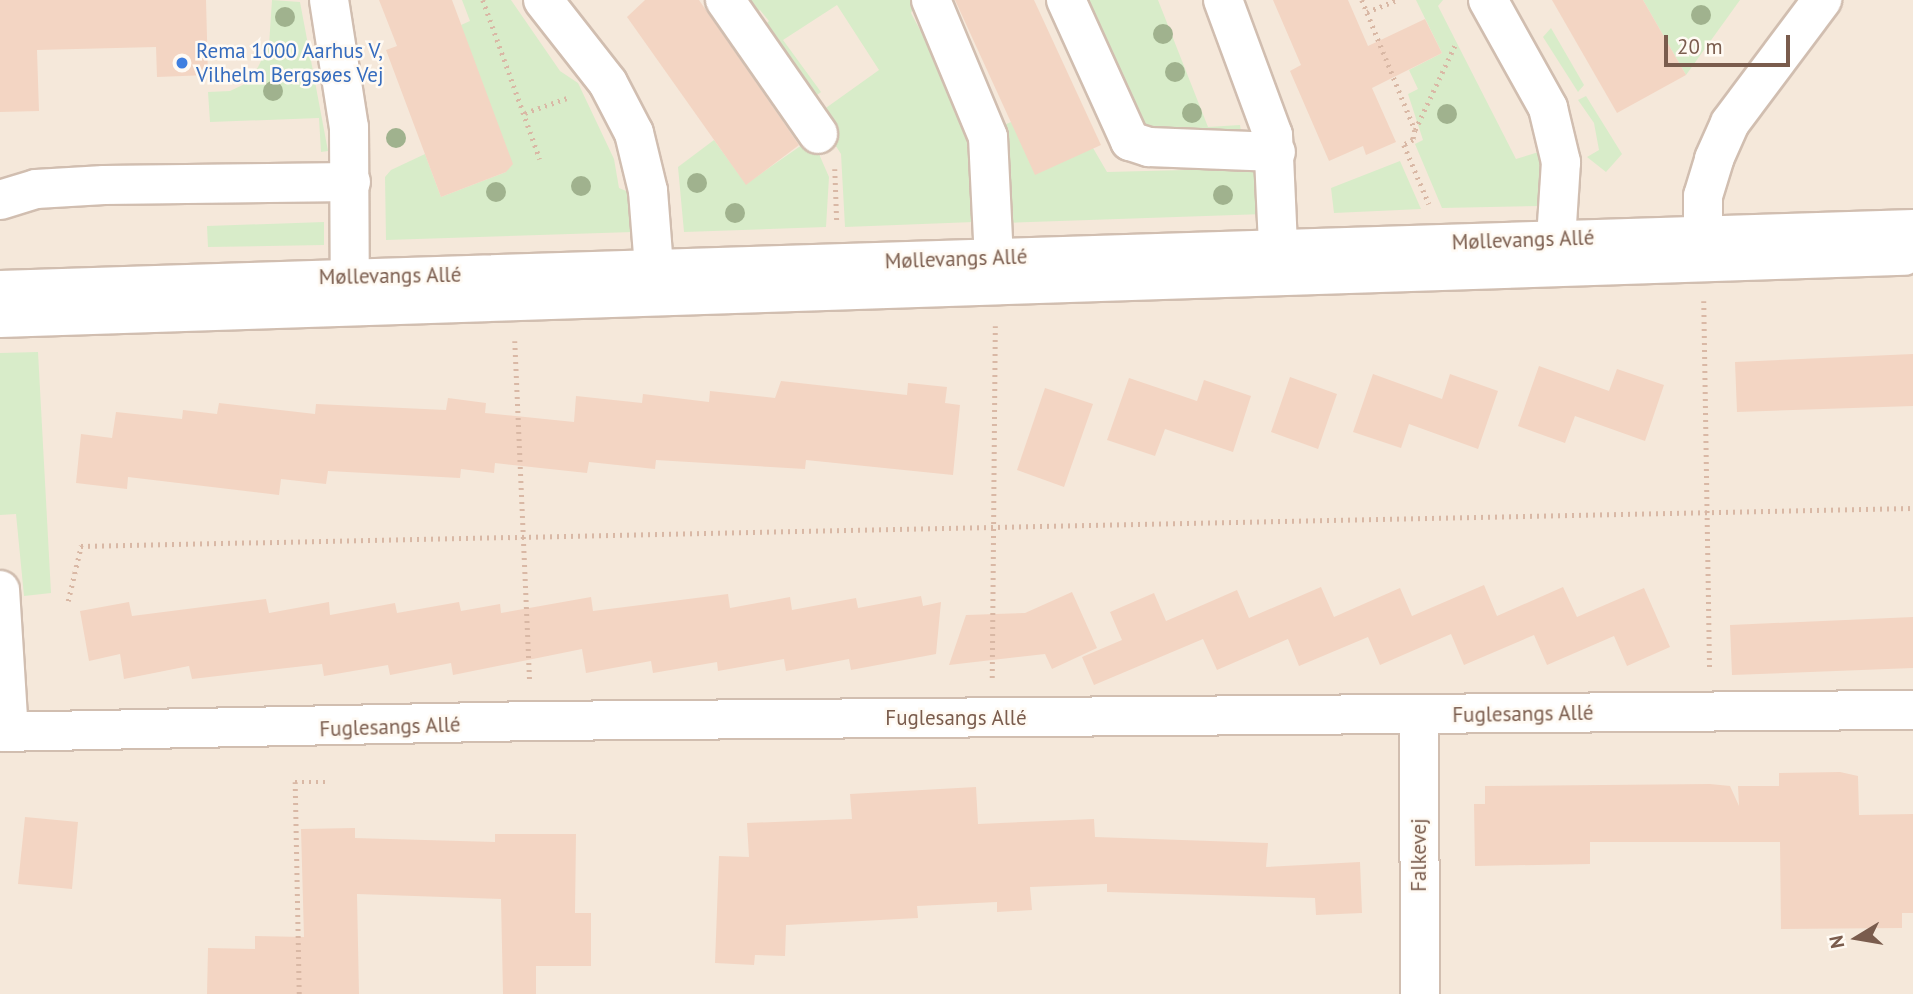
<!DOCTYPE html>
<meta charset="utf-8">
<style>
body{margin:0}
#map{position:relative;width:1913px;height:994px;overflow:hidden;background:#fdf6ec;font-family:"PT Sans",sans-serif}
div>[style]{position:absolute}
.residential>*{inset:0;background:#f5e8da}
.green>*{inset:0;background:#d8ecc9}
.building>*{inset:0;background:#f3d5c3}
.path>*{height:4.5px;margin-top:-2.25px;transform-origin:0;background:repeating-linear-gradient(90deg,#d9b8a5 0 2px,transparent 0 7px)}
.roads{filter:drop-shadow(2px 0 #d1beb0) drop-shadow(-2px 0 #d1beb0) drop-shadow(0 2px #d1beb0) drop-shadow(0 -2px #d1beb0)}
.minor>*{height:38px;margin:-19px;padding:0 19px;transform-origin:19px;border-radius:19px;background:#fff}
.trees>*{width:20px;height:20px;margin:-10px;border-radius:50%;background:#a0b28e}
.dots>*{width:19px;height:19px;translate:-50% -50%;box-sizing:border-box;border:4px solid #fffaf3;border-radius:50%}
span{translate:-50% -50%;white-space:nowrap;text-align:center;line-height:1.15;-webkit-text-stroke:5px #fffaf3;paint-order:stroke}
.shop-label{font-size:21px;color:#366cbe}
.left{translate:0 -50%;text-align:left}
.street-label{font-size:21px;color:#7a5c4d}
.north{position:absolute;left:1822px;top:903px;width:70px;height:70px;-webkit-text-stroke:5px #fffaf3;paint-order:stroke;rotate:259deg;font-size:19px;font-weight:700;line-height:28px;text-align:center;color:#7a5c4d}
.north::after{content:'';display:block;margin:auto;width:24px;height:32px;background:#7a5c4d;clip-path:polygon(50% 0,100% 100%,50% 72%,0 100%)}
.scale{position:absolute;left:1664px;top:35px;width:126px;height:32px;box-sizing:border-box;border:4px solid #7a5c4d;border-top:0;padding-left:9px;font-size:21px;line-height:24px;white-space:nowrap;color:#7a5c4d;-webkit-text-stroke:5px #fffaf3;paint-order:stroke}
</style>
<div id="map">
<div class="residential">
<i style="clip-path:polygon(0 0,1913px 0,1913px 994px,0 994px)"></i>
</div>
<div class="green">
<i style="clip-path:polygon(272px 0,300px 2px,328px 151px,321px 152px,319px 118px,210px 122px,208px 92px,230px 91px,251px 81px,269px 45px)"></i>
<i style="clip-path:polygon(462px 0,511px 0,560px 71px,578px 83px,614px 159px,619px 188px,631px 193px,633px 232px,386px 240px,385px 177px,391px 170px,425px 154px,441px 197px,506px 172px,461px 25px,470px 21px)"></i>
<i style="clip-path:polygon(735px 0,917px 0,911px 13px,920px 30px,928px 27px,951px 75px,946px 88px,953px 105px,963px 101px,975px 158px,974px 222px,845px 227px,841px 154px,816px 115px,879px 70px,837px 5px,783px 40px,821px 92px,806px 103px,756px 33px,769px 21px,760px 10px,746px 20px)"></i>
<i style="clip-path:polygon(1080px 0,1158px 0,1208px 127px,1240px 125px,1242px 138px,1148px 129px,1140px 123px)"></i>
<i style="clip-path:polygon(1416px 0,1443px 0,1438px 6px,1516px 159px,1542px 151px,1541px 206px,1442px 208px,1415px 144px,1423px 140px,1408px 94px,1418px 89px,1409px 70px,1442px 53px)"></i>
<i style="clip-path:polygon(1643px 0,1740px 0,1686px 75px)"></i>
<i style="clip-path:polygon(1551px 28px,1584px 85px,1578px 92px,1543px 37px)"></i>
<i style="clip-path:polygon(1586px 96px,1622px 154px,1606px 172px,1587px 157px,1599px 150px,1594px 123px,1578px 100px)"></i>
<i style="clip-path:polygon(1011px 122px,1093px 148px,1107px 172px,1264px 168px,1264px 214px,1005px 223px,995px 129px)"></i>
<i style="clip-path:polygon(812px 138px,829px 177px,826px 227px,684px 232px,678px 167px,714px 140px,746px 184px)"></i>
<i style="clip-path:polygon(1400px 161px,1421px 209px,1334px 213px,1331px 188px)"></i>
<i style="clip-path:polygon(324px 222px,324px 245px,208px 247px,207px 226px)"></i>
<i style="clip-path:polygon(38px 352px,51px 593px,24px 596px,16px 514px,0 515px,0 353px)"></i>
</div>
<div class="building">
<i style="clip-path:polygon(0 0,206px 0,208px 75px,157px 77px,156px 47px,37px 50px,39px 111px,0 112px)"></i>
<i style="clip-path:polygon(379px 0,452px 0,513px 164px,506px 172px,441px 197px,386px 50px,397px 46px)"></i>
<i style="clip-path:polygon(645px 0,699px 0,799px 145px,746px 185px,627px 17px)"></i>
<i style="clip-path:polygon(955px 0,1034px 0,1101px 145px,1035px 175px)"></i>
<i style="clip-path:polygon(1273px 0,1348px 0,1368px 46px,1425px 19px,1442px 53px,1372px 88px,1396px 142px,1366px 155px,1363px 146px,1329px 161px,1290px 71px,1301px 65px)"></i>
<i style="clip-path:polygon(1552px 0,1643px 0,1686px 75px,1617px 113px)"></i>
<i style="clip-path:polygon(1913px 354px,1913px 406px,1737px 412px,1735px 362px)"></i>
<i style="clip-path:polygon(1539px 366px,1609px 391px,1617px 369px,1664px 385px,1645px 441px,1575px 416px,1565px 443px,1518px 426px)"></i>
<i style="clip-path:polygon(1373px 374px,1442px 399px,1450px 374px,1498px 391px,1478px 449px,1409px 424px,1401px 448px,1353px 432px)"></i>
<i style="clip-path:polygon(1290px 377px,1337px 394px,1318px 449px,1271px 432px)"></i>
<i style="clip-path:polygon(1129px 378px,1197px 401px,1204px 380px,1251px 396px,1233px 452px,1165px 429px,1155px 456px,1107px 440px)"></i>
<i style="clip-path:polygon(781px 381px,907px 395px,908px 383px,947px 387px,945px 403px,960px 405px,953px 475px,806px 460px,805px 469px,656px 460px,655px 469px,589px 462px,587px 473px,495px 463px,494px 473px,461px 469px,460px 478px,328px 471px,326px 484px,281px 479px,279px 495px,128px 477px,127px 489px,76px 483px,81px 434px,112px 438px,116px 412px,182px 419px,183px 410px,217px 414px,219px 403px,315px 414px,316px 404px,446px 410px,448px 398px,486px 403px,485px 413px,574px 422px,576px 396px,642px 403px,643px 394px,709px 402px,710px 391px,775px 398px)"></i>
<i style="clip-path:polygon(1045px 388px,1093px 404px,1064px 487px,1017px 470px)"></i>
<i style="clip-path:polygon(1484px 585px,1497px 616px,1563px 587px,1577px 617px,1644px 588px,1670px 647px,1627px 666px,1614px 636px,1547px 665px,1534px 635px,1464px 665px,1451px 634px,1380px 665px,1368px 637px,1299px 666px,1288px 639px,1217px 670px,1203px 639px,1094px 685px,1082px 657px,1122px 640px,1110px 612px,1154px 593px,1166px 621px,1237px 590px,1249px 618px,1321px 587px,1334px 617px,1400px 588px,1412px 616px)"></i>
<i style="clip-path:polygon(1072px 592px,1097px 648px,1052px 669px,1045px 654px,949px 665px,966px 615px,1025px 613px)"></i>
<i style="clip-path:polygon(728px 594px,730px 608px,790px 597px,792px 610px,856px 598px,858px 608px,921px 596px,923px 606px,941px 602px,936px 654px,851px 670px,849px 659px,786px 671px,784px 659px,718px 671px,717px 662px,653px 673px,651px 661px,586px 673px,582px 649px,453px 675px,451px 663px,390px 675px,388px 665px,324px 676px,322px 664px,192px 679px,189px 666px,124px 679px,120px 654px,89px 661px,80px 611px,129px 602px,132px 616px,266px 599px,269px 613px,329px 602px,330px 615px,395px 603px,397px 613px,459px 602px,461px 611px,500px 604px,501px 613px,591px 597px,593px 611px)"></i>
<i style="clip-path:polygon(1913px 617px,1913px 668px,1732px 675px,1730px 625px)"></i>
<i style="clip-path:polygon(1840px 772px,1858px 776px,1859px 815px,1913px 814px,1913px 913px,1902px 913px,1902px 928px,1781px 929px,1780px 842px,1590px 842px,1590px 864px,1475px 866px,1474px 804px,1485px 804px,1485px 786px,1710px 784px,1730px 786px,1739px 806px,1738px 786px,1779px 786px,1779px 773px)"></i>
<i style="clip-path:polygon(976px 787px,978px 824px,1094px 819px,1095px 837px,1268px 843px,1266px 867px,1360px 862px,1362px 913px,1316px 915px,1315px 898px,1107px 892px,1107px 884px,1030px 887px,1032px 910px,997px 912px,997px 902px,917px 906px,918px 918px,786px 925px,785px 956px,755px 955px,754px 965px,715px 963px,719px 856px,749px 857px,747px 823px,852px 819px,850px 794px)"></i>
<i style="clip-path:polygon(25px 817px,78px 822px,72px 889px,18px 884px)"></i>
<i style="clip-path:polygon(355px 828px,355px 838px,495px 842px,495px 834px,576px 834px,575px 913px,591px 913px,591px 966px,536px 966px,536px 994px,503px 994px,501px 899px,357px 894px,359px 994px,207px 994px,208px 948px,255px 949px,255px 936px,304px 937px,301px 829px)"></i>
</div>
<div class="path">
<i style="left:483px;top:0;width:169px;rotate:70.3deg"></i>
<i style="left:1362px;top:0;width:140px;rotate:67.8deg"></i>
<i style="left:1415px;top:130px;width:10px;rotate:101deg"></i>
<i style="left:1413px;top:140px;width:10px;rotate:151deg"></i>
<i style="left:1404px;top:145px;width:64px;rotate:67deg"></i>
<i style="left:1367px;top:12px;width:31px;rotate:-22deg"></i>
<i style="left:525px;top:113px;width:45px;rotate:-19.7deg"></i>
<i style="left:1415px;top:130px;width:96px;rotate:-64.8deg"></i>
<i style="left:835px;top:169px;width:54px;rotate:87.9deg"></i>
<i style="left:1704px;top:301px;width:369px;rotate:89.1deg"></i>
<i style="left:515px;top:341px;width:341px;rotate:87.5deg"></i>
<i style="left:68px;top:601px;width:57px;rotate:-76.7deg"></i>
<i style="left:81px;top:546px;width:1832px;rotate:-1.19deg"></i>
<i style="left:992px;top:678px;width:352px;rotate:-89.5deg"></i>
<i style="left:299px;top:994px;width:212px;rotate:-91.1deg"></i>
<i style="left:295px;top:782px;width:31px"></i>
</div>
<div class="roads">
<div class="minor">
<i style="left:329px;top:0;width:129px;rotate:81.1deg"></i>
<i style="left:349px;top:127px;width:175px;rotate:89.7deg"></i>
<i style="left:543px;top:0;width:105px;rotate:51.9deg"></i>
<i style="left:608px;top:83px;width:56px;rotate:62.5deg"></i>
<i style="left:634px;top:133px;width:60px;rotate:76.4deg"></i>
<i style="left:648px;top:191px;width:77px;rotate:85.5deg"></i>
<i style="left:725px;top:0;width:163px;rotate:55.2deg"></i>
<i style="left:931px;top:0;width:148px;rotate:67.4deg"></i>
<i style="left:988px;top:137px;width:121px;rotate:87.2deg"></i>
<i style="left:1066px;top:0;width:155px;rotate:65.6deg"></i>
<i style="left:1130px;top:141px;width:20px;rotate:18deg"></i>
<i style="left:1149px;top:147px;width:127px;rotate:2.3deg"></i>
<i style="left:1223px;top:0;width:144px;rotate:69.7deg"></i>
<i style="left:1273px;top:135px;width:111px;rotate:87.4deg"></i>
<i style="left:1488px;top:0;width:124px;rotate:60.9deg"></i>
<i style="left:1548px;top:108px;width:56px;rotate:76.5deg"></i>
<i style="left:1561px;top:162px;width:77px;rotate:93.7deg"></i>
<i style="left:0;top:200px;width:38px;rotate:-17deg"></i>
<i style="left:36px;top:189px;width:68px;rotate:-3.4deg"></i>
<i style="left:104px;top:185px;width:247px;rotate:-0.7deg"></i>
<i style="left:1703px;top:260px;width:64px;rotate:-90deg"></i>
<i style="left:1703px;top:196px;width:39px;rotate:-73deg"></i>
<i style="left:1714px;top:159px;width:39px;rotate:-66deg"></i>
<i style="left:1730px;top:123px;width:154px;rotate:-53.2deg"></i>
<i style="left:0;top:290px;width:1914px;rotate:-1.83deg"></i>
<i style="left:0;top:318px;width:1905px;rotate:-1.87deg"></i>
<i style="left:0;top:590px;width:142px;rotate:86.4deg"></i>
<i style="left:1419px;top:715px;width:279px;rotate:89.8deg"></i>
<i style="left:0;top:732px;width:532px;rotate:-1.18deg"></i>
<i style="left:532px;top:721px;width:1381px;rotate:-0.46deg"></i>
</div>
</div>
<div class="trees">
<i style="left:1701px;top:15px"></i>
<i style="left:285px;top:17px"></i>
<i style="left:1163px;top:34px"></i>
<i style="left:1175px;top:72px"></i>
<i style="left:273px;top:91px"></i>
<i style="left:1192px;top:113px"></i>
<i style="left:1447px;top:114px"></i>
<i style="left:396px;top:138px"></i>
<i style="left:697px;top:183px"></i>
<i style="left:581px;top:186px"></i>
<i style="left:496px;top:192px"></i>
<i style="left:1223px;top:195px"></i>
<i style="left:735px;top:213px"></i>
</div>
<div class="dots">
<i style="left:182px;top:63px;background:#3f7fe0"></i>
</div>
<div class="shop-label">
<span class="left" style="left:196px;top:63px">Rema 1000 Aarhus V,<br>Vilhelm Bergsøes Vej</span>
</div>
<div class="street-label">
<span style="left:1523px;top:240px;rotate:-2deg">Møllevangs Allé</span>
<span style="left:956px;top:259px;rotate:-2deg">Møllevangs Allé</span>
<span style="left:390px;top:276px;rotate:-1deg">Møllevangs Allé</span>
<span style="left:1523px;top:714px;rotate:-1deg">Fuglesangs Allé</span>
<span style="left:956px;top:718px">Fuglesangs Allé</span>
<span style="left:390px;top:727px;rotate:-2deg">Fuglesangs Allé</span>
<span style="left:1419px;top:855px;rotate:-90deg">Falkevej</span>
</div>
<div class="north">N</div>
<div class="scale">20 m</div>
</div>
